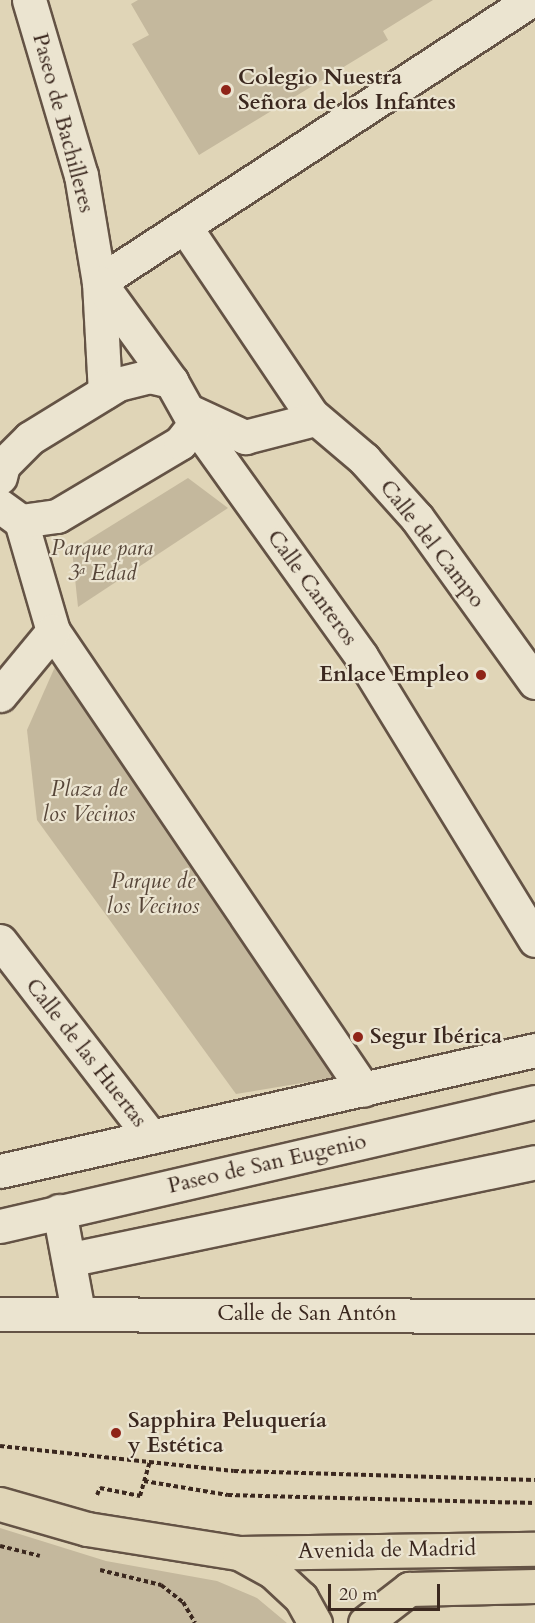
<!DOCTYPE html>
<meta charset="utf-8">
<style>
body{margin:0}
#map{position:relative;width:535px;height:1623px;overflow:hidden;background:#e0d5b7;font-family:Cardo,serif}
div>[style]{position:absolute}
.green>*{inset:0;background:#c4b89d}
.path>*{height:4px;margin-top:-2px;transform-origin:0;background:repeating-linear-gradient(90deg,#3b281f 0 4.5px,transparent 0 7.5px)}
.roads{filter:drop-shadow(2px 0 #645345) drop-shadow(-2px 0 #645345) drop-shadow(0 2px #645345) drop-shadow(0 -2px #645345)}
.minor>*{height:33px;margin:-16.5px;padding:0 16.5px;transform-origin:16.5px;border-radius:16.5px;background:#ebe4d0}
.major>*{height:33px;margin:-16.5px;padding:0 16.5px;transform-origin:16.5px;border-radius:16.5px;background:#e0d5b7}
.dots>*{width:16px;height:16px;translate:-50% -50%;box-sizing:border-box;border:3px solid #ebe4d0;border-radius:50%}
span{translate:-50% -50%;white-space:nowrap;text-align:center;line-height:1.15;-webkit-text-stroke:4.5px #ebe4d0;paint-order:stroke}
.poi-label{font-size:22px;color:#3b281f;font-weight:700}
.left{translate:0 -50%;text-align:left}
.right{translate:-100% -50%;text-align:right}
.street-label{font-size:22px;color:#3b281f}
.park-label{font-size:22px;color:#564538;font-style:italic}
.scale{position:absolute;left:328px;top:1584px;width:112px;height:27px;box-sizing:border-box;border:3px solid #3b281f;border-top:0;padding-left:8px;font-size:18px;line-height:21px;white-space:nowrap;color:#3b281f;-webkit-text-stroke:4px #ebe4d0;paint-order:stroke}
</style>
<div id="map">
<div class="green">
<i style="clip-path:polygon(138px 0,433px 0,383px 31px,388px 40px,199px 155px,132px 44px,149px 35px,131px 4px)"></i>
<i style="clip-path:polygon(188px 478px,228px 508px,78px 607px,72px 550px)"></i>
<i style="clip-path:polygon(58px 660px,338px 1077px,236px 1094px,37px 820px,27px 730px)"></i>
<i style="clip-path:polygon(0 1528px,106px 1561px,217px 1581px,257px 1598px,287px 1623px,0 1623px)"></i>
</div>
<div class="path">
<i style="left:0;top:1446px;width:235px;rotate:6.1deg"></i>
<i style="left:234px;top:1471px;width:301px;rotate:1.7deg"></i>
<i style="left:144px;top:1481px;width:85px;rotate:9.5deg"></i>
<i style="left:228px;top:1495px;width:307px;rotate:1.5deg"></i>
<i style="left:97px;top:1495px;width:8px;rotate:-67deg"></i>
<i style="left:100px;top:1488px;width:41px;rotate:11.3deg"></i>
<i style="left:140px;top:1496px;width:36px;rotate:-74deg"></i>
<i style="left:0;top:1546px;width:41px;rotate:14deg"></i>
<i style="left:100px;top:1570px;width:63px;rotate:13.8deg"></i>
<i style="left:161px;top:1585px;width:28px;rotate:38deg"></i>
<i style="left:183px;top:1602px;width:24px;rotate:60deg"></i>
</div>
<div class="roads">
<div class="minor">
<i style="left:29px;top:0;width:183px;rotate:73.5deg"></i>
<i style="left:81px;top:175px;width:109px;rotate:80.5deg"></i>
<i style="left:99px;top:282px;width:110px;rotate:86.9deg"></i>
<i style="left:185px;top:227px;width:225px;rotate:56deg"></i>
<i style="left:311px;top:414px;width:70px;rotate:40.3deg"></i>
<i style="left:364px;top:459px;width:79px;rotate:48.1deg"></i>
<i style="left:417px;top:518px;width:202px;rotate:54.3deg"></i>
<i style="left:99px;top:282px;width:516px;rotate:-33.14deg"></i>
<i style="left:191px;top:412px;width:60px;rotate:24.8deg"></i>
<i style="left:245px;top:437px;width:72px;rotate:-14.4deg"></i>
<i style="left:195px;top:424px;width:285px;rotate:54.4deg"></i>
<i style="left:361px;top:656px;width:333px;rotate:58.5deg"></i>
<i style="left:0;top:477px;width:12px;rotate:-76deg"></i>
<i style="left:3px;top:465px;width:38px;rotate:-45deg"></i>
<i style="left:30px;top:438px;width:103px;rotate:-31.5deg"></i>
<i style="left:118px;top:384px;width:32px;rotate:-14deg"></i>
<i style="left:149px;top:376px;width:23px;rotate:13deg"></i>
<i style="left:0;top:506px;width:26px;rotate:36deg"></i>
<i style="left:21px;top:521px;width:115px;rotate:73.8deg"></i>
<i style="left:53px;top:631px;width:554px;rotate:55.88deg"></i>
<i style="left:21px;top:521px;width:36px;rotate:-8deg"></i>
<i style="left:57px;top:516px;width:143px;rotate:-30.7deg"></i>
<i style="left:180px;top:443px;width:24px;rotate:-52deg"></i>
<i style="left:195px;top:424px;width:49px;rotate:-119.2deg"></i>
<i style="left:171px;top:381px;width:122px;rotate:-126deg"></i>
<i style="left:0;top:695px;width:83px;rotate:-50.4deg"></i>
<i style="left:0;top:941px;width:247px;rotate:52.4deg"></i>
<i style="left:0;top:1171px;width:549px;rotate:-12.74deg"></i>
<i style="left:59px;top:1211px;width:103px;rotate:79.3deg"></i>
<i style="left:0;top:1226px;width:549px;rotate:-13.05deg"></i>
<i style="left:72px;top:1259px;width:473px;rotate:-11.8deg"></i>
<i style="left:0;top:1314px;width:535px;rotate:0.21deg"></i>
</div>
<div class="major">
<i style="left:0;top:1504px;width:91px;rotate:16deg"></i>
<i style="left:87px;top:1529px;width:154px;rotate:9deg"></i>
<i style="left:239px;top:1553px;width:296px;rotate:-0.8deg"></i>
<i style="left:239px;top:1553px;width:38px;rotate:29deg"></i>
<i style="left:272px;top:1571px;width:40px;rotate:43deg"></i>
<i style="left:301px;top:1598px;width:29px;rotate:61deg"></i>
<i style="left:365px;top:1623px;width:56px;rotate:-37.7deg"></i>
<i style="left:409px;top:1589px;width:126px;rotate:-1.4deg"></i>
</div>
</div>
<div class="dots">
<i style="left:226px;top:90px;background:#8f2418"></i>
<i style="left:481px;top:675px;background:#8f2418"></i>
<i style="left:358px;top:1037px;background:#8f2418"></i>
<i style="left:116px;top:1433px;background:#8f2418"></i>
</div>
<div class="poi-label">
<span class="left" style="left:238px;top:90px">Colegio Nuestra<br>Señora de los Infantes</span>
<span class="right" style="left:469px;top:675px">Enlace Empleo</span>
<span class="left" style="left:370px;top:1037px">Segur Ibérica</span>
<span class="left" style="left:128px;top:1433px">Sapphira Peluquería<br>y Estética</span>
</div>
<div class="street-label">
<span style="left:63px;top:123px;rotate:75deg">Paseo de Bachilleres</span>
<span style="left:432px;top:544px;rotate:52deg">Calle del Campo</span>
<span style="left:312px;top:588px;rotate:54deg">Calle Canteros</span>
<span style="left:86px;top:1053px;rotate:52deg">Calle de las Huertas</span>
<span style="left:267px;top:1164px;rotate:-13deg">Paseo de San Eugenio</span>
<span style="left:307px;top:1314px">Calle de San Antón</span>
<span style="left:387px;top:1550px;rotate:-1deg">Avenida de Madrid</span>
</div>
<div class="park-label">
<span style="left:102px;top:561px">Parque para<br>3ª Edad</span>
<span style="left:89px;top:802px">Plaza de<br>los Vecinos</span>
<span style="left:153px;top:894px">Parque de<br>los Vecinos</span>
</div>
<div class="scale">20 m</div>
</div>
